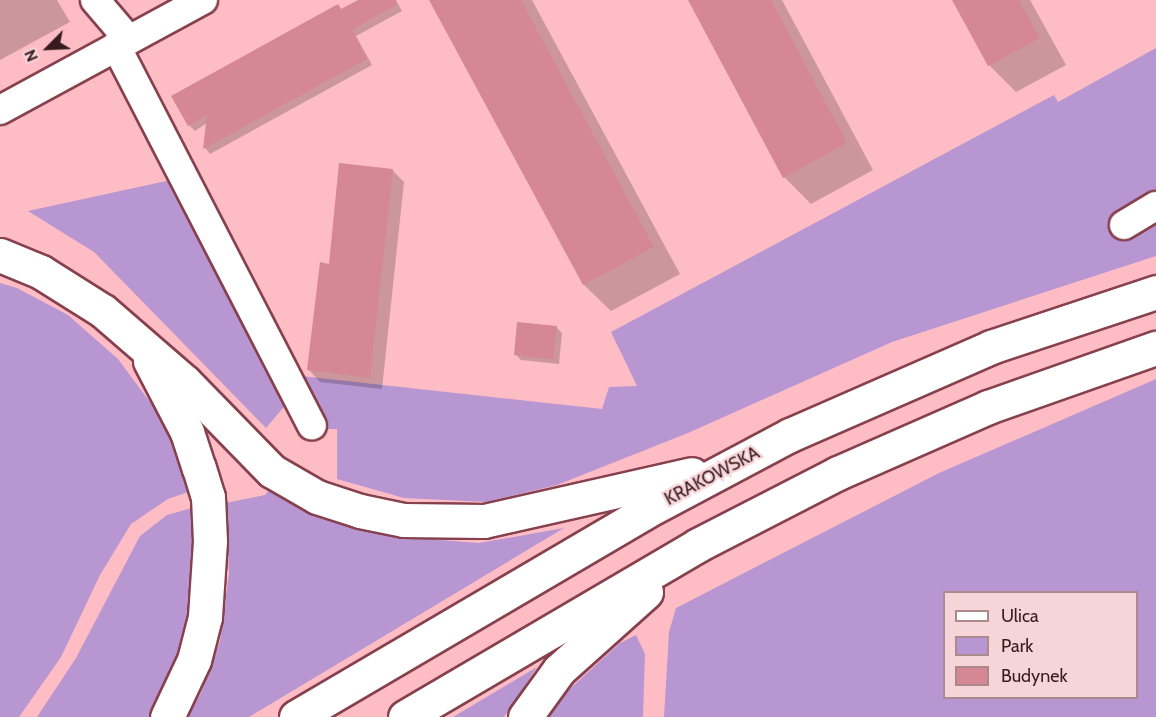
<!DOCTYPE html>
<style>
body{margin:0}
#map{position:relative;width:1156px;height:717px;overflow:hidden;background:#febdc5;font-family:Cabin,sans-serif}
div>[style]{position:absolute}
.green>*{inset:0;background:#b896d2}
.shadow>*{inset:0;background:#0003}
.building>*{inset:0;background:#d58893}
.roads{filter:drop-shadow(2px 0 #86414d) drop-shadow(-2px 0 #86414d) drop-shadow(0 2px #86414d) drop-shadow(0 -2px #86414d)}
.minor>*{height:28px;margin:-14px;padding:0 14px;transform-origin:14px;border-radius:14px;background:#fff}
.secondary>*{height:33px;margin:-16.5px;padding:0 16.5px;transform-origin:16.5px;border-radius:16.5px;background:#fff}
span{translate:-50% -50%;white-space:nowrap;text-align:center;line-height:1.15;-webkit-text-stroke:4.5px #f6d4d8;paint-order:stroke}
.street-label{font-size:18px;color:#381b1f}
.legend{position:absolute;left:943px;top:591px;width:195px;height:108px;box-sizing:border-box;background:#f6d4d8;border:2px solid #aa8a8e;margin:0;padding:8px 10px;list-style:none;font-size:18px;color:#381b1f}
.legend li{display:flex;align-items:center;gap:12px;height:30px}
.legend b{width:30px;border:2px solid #aa8a8e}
.north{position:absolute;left:18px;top:18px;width:60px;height:60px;-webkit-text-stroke:4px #f6d4d8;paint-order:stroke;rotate:246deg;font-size:16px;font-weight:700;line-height:24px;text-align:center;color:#381b1f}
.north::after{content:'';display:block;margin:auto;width:21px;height:27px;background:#381b1f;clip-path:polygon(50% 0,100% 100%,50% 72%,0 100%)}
</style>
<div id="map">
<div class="green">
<i style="clip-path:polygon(1156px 48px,1156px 256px,892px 342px,688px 433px,557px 485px,486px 502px,404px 498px,337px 479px,337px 429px,326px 429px,301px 376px,602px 409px,609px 387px,637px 386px,611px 332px,1054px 95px,1058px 102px)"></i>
<i style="clip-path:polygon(171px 180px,288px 402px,266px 428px,94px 252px,28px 211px)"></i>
<i style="clip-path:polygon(0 283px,17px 288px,68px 315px,118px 359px,164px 421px,188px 492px,168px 499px,131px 524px,100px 575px,61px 657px,19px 717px,0 717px)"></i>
<i style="clip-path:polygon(evenodd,1156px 379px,1156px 717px,664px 717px,669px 632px,676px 608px,939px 473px,1156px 379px,944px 592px,1136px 592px,1136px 698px,944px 698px,944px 592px)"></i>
<i style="clip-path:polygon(271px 488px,301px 506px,387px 536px,479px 543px,564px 528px,249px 717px,187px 717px,201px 693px,220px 641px,229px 573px,226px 503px,265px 495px)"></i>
<i style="clip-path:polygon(192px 508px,195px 536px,189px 617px,173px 672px,150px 717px,37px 717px,76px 658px,140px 536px,167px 515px)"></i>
<i style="clip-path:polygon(636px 635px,645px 654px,643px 717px,548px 717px,563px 695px,620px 643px)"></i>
<i style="clip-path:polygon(537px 667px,504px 717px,453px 717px)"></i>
</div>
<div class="shadow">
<i style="clip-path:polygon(0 0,57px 0,70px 22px,0 60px)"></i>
<i style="clip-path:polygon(361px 0,396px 0,402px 11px,356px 36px,372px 65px,210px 154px,205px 148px,207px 123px,195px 131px,189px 125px)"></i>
<i style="clip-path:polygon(431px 0,532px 0,680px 274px,611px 311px,584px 285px)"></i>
<i style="clip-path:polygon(690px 0,782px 0,873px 170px,811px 204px,784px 177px)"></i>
<i style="clip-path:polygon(953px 0,1030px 0,1066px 65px,1016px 92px,989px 65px)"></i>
<i style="clip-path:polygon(392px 170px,404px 182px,382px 389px,320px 382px,308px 369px,330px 265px)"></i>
<i style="clip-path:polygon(556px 327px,562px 333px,559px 364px,521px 360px,515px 354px)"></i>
</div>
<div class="building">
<i style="clip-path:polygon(358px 0,395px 0,397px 4px,352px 30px,367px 59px,203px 149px,207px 115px,188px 126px,171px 96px,338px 4px,341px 9px)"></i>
<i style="clip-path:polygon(429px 0,521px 0,654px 247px,583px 285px)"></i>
<i style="clip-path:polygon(688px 0,771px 0,847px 143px,783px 178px)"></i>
<i style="clip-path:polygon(952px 0,1019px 0,1040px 38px,988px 66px)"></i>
<i style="clip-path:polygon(339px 163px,393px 169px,370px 378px,307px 370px,320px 262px,329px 264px)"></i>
<i style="clip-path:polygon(517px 322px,557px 326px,553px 359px,514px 355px)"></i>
</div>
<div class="roads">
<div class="minor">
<i style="left:95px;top:0;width:52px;rotate:49.6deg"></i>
<i style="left:116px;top:46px;width:427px;rotate:62.7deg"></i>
<i style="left:0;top:110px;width:231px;rotate:-28.5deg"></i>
<i style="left:1124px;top:225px;width:37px;rotate:-31deg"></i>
</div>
<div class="secondary">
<i style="left:0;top:255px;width:44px;rotate:22.5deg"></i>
<i style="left:41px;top:272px;width:73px;rotate:32.2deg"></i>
<i style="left:103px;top:311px;width:108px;rotate:40.9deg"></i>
<i style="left:185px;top:382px;width:124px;rotate:45.7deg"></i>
<i style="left:272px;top:471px;width:52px;rotate:30deg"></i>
<i style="left:317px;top:497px;width:45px;rotate:18deg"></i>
<i style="left:360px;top:511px;width:45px;rotate:11.6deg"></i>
<i style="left:404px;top:520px;width:80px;rotate:0.7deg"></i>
<i style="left:484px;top:521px;width:213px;rotate:-12.7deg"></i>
<i style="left:150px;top:361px;width:80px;rotate:62.5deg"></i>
<i style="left:187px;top:432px;width:38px;rotate:72deg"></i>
<i style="left:199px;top:468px;width:30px;rotate:73deg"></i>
<i style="left:208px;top:497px;width:44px;rotate:87.4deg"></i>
<i style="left:210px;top:541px;width:76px;rotate:93.8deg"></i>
<i style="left:205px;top:617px;width:44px;rotate:104.3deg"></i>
<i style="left:194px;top:660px;width:63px;rotate:115.3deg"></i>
<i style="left:296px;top:717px;width:405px;rotate:-30.4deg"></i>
<i style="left:645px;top:512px;width:164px;rotate:-28deg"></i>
<i style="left:790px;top:435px;width:219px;rotate:-23.6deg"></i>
<i style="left:991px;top:347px;width:174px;rotate:-18.4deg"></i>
<i style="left:405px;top:717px;width:340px;rotate:-30.4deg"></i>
<i style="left:698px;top:545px;width:157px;rotate:-27.2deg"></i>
<i style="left:838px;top:473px;width:164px;rotate:-23.7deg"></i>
<i style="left:988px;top:407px;width:178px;rotate:-19.4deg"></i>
<i style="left:525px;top:717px;width:58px;rotate:-54.1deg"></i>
<i style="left:559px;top:670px;width:117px;rotate:-41.9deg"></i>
</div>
</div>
<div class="street-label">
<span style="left:712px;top:476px;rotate:-28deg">KRAKOWSKA</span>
</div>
<ul class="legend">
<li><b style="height:8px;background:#fff"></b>Ulica</li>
<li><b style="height:16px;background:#b896d2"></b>Park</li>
<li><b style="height:16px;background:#d58893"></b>Budynek</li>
</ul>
<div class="north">N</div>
</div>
